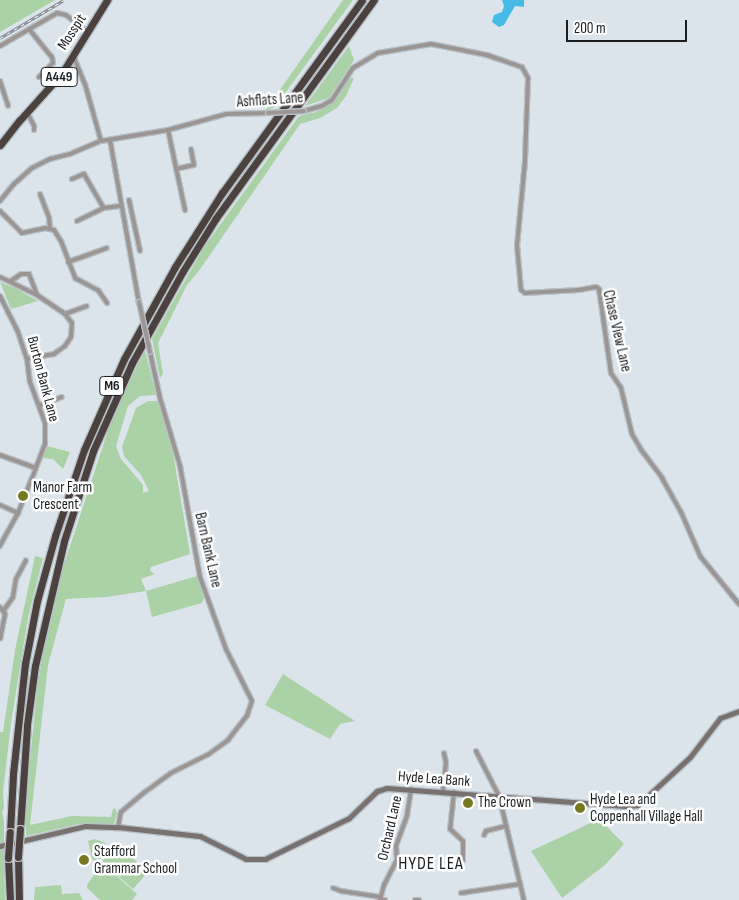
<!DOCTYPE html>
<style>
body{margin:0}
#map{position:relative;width:739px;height:900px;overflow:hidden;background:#dbe4eb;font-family:"Sofia Sans Condensed",sans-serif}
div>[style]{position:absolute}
.green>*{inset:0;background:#abd2a7}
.water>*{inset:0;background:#47bbe6}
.roads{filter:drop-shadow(1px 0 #b8c0c7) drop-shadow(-1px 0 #b8c0c7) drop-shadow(0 1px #b8c0c7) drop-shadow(0 -1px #b8c0c7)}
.street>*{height:4px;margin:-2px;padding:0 2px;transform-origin:2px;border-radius:2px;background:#9b9694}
.secondary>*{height:5px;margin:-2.5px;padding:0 2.5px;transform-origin:2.5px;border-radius:2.5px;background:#78716f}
.highway>*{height:7px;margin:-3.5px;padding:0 3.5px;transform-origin:3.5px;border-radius:3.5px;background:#4b413f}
.rail>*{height:3px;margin-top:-1.5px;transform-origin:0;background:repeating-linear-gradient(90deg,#fff 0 4px,#82888e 0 8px);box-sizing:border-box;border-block:1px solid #82888e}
.bridges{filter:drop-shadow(1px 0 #b8c0c7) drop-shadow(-1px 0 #b8c0c7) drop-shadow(0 1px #b8c0c7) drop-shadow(0 -1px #b8c0c7)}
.street-bridge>*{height:4px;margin:-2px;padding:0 2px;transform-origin:2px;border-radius:2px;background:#9b9694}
.highway-bridge>*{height:7px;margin:-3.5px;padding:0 3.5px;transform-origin:3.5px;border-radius:3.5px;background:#4b413f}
.dots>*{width:14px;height:14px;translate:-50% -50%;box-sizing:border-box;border:2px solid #fff;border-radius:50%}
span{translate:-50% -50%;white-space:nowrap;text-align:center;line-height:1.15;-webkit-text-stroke:5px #fff;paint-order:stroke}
.shield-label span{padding:1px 4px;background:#fff;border:1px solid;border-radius:4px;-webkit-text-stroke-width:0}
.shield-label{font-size:14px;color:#1b1e21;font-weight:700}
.street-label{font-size:15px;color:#1b1e21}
.poi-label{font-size:15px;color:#1b1e21}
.left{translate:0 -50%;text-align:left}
.quarter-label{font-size:18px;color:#1b1e21;letter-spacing:1px}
.scale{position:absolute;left:566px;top:20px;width:121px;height:22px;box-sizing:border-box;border:2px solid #1b1e21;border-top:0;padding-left:6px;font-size:15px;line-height:18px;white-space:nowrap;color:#1b1e21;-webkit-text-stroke:4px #fff;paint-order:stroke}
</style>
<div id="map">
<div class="green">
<i style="clip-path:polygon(0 0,55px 0,0 32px)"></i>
<i style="clip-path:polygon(343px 0,353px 0,275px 107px,265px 111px)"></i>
<i style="clip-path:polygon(349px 46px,354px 60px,329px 98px,305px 106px)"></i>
<i style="clip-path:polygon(350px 78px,354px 78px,346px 96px,337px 108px,320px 118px,300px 124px,201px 268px,187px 285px,158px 343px,163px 374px,160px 378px,152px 339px,204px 247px,299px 116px,316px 112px,332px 103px)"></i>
<i style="clip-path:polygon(0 282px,17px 289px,38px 301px,11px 309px)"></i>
<i style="clip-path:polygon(145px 350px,156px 395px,140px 396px,128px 406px,116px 446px,121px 459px,143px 485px,143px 493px,149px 491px,141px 475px,124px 456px,122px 447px,136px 408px,148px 401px,159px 401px,170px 435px,190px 554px,151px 567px,150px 571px,155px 574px,141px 579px,146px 591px,197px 576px,204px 598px,202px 603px,152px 617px,146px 591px,106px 597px,66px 599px,48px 665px,30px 825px,72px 816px,111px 817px,113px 809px,115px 808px,117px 813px,114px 824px,79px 824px,26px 836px,26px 800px,37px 690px,45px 639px,58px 583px,114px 412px)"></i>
<i style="clip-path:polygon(47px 446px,70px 452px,63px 469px,53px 459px,43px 458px)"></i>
<i style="clip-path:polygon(35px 556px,43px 558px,28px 618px,11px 723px,3px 792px,4px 808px,2px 812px,4px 821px,4px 844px,0 845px,0 732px,3px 732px,15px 650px)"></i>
<i style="clip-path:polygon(283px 674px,355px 721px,340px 724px,330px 739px,265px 705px)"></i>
<i style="clip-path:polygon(599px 819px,624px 844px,605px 865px,562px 898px,531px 851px)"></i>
<i style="clip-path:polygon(95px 839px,106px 843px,102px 857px,96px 862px,92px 859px,88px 841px)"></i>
<i style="clip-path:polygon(117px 844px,148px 872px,133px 889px,102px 862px)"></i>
<i style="clip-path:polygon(4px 849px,5px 900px,0 900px,0 850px)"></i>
<i style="clip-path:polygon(102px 863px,137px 894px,132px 900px,100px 900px,87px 888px,87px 885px)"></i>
<i style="clip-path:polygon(61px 885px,62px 894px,79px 893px,83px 900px,34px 900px,35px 887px)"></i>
</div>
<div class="water">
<i style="clip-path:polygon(502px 0,524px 0,524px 7px,515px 6px,504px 25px,499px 27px,492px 22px,494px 15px,502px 12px,504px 6px)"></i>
</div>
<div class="roads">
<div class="street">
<i style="left:29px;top:29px;width:36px;rotate:51deg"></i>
<i style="left:52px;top:57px;width:6px;rotate:81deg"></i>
<i style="left:53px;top:63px;width:20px;rotate:135deg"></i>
<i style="left:0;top:46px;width:66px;rotate:-30.1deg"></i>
<i style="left:57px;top:13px;width:9px;rotate:13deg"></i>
<i style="left:66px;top:15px;width:28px;rotate:38deg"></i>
<i style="left:73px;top:55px;width:31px;rotate:68deg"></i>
<i style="left:85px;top:84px;width:59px;rotate:74.3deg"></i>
<i style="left:0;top:81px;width:26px;rotate:72deg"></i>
<i style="left:304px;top:111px;width:19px;rotate:-16deg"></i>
<i style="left:322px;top:106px;width:12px;rotate:-31deg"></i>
<i style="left:332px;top:100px;width:38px;rotate:-57deg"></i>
<i style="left:353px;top:68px;width:29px;rotate:-31deg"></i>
<i style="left:378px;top:53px;width:54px;rotate:-9.6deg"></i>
<i style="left:431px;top:44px;width:57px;rotate:11.1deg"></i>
<i style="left:487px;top:55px;width:37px;rotate:19deg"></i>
<i style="left:522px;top:67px;width:13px;rotate:61deg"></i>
<i style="left:528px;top:78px;width:83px;rotate:92.1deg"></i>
<i style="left:525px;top:161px;width:84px;rotate:95.4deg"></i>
<i style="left:517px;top:245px;width:45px;rotate:84.9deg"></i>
<i style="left:521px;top:290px;width:5px;rotate:37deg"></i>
<i style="left:525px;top:293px;width:54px;rotate:-3.2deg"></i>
<i style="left:579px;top:290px;width:17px;rotate:-10deg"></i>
<i style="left:596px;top:287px;width:4px;rotate:34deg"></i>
<i style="left:599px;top:289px;width:85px;rotate:81.9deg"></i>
<i style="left:611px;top:373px;width:18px;rotate:56deg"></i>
<i style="left:621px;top:388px;width:47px;rotate:76.6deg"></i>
<i style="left:632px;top:434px;width:20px;rotate:60deg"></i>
<i style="left:642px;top:451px;width:34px;rotate:53deg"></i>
<i style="left:662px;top:478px;width:39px;rotate:61deg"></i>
<i style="left:681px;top:512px;width:48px;rotate:66.6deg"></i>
<i style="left:700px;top:556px;width:62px;rotate:50.9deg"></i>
<i style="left:27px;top:112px;width:16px;rotate:63deg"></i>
<i style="left:34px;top:126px;width:4px;rotate:90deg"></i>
<i style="left:168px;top:130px;width:82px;rotate:78deg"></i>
<i style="left:110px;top:140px;width:165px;rotate:79.9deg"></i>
<i style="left:176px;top:169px;width:18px;rotate:-13deg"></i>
<i style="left:194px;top:165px;width:16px;rotate:-101deg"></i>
<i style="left:72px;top:179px;width:13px;rotate:-23deg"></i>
<i style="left:84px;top:174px;width:39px;rotate:60deg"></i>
<i style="left:40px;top:194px;width:26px;rotate:69deg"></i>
<i style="left:49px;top:218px;width:10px;rotate:84deg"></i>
<i style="left:129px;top:200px;width:52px;rotate:77.8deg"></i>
<i style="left:0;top:201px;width:22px;rotate:-51deg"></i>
<i style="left:14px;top:184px;width:24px;rotate:-42deg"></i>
<i style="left:32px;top:168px;width:20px;rotate:-27deg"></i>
<i style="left:50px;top:159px;width:21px;rotate:-14deg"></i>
<i style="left:70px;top:154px;width:34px;rotate:-23deg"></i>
<i style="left:101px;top:141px;width:68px;rotate:-9.3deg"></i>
<i style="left:168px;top:130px;width:60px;rotate:-15.4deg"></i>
<i style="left:226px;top:114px;width:42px;rotate:-1.4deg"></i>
<i style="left:0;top:211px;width:31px;rotate:45deg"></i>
<i style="left:22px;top:233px;width:24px;rotate:-12deg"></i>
<i style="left:45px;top:228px;width:9px;rotate:13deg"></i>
<i style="left:54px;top:230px;width:13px;rotate:58deg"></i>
<i style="left:61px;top:241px;width:40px;rotate:69deg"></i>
<i style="left:75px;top:278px;width:26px;rotate:28deg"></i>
<i style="left:98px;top:290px;width:16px;rotate:55deg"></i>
<i style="left:77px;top:221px;width:30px;rotate:-26deg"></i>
<i style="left:104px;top:208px;width:16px;rotate:-7deg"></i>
<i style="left:68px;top:262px;width:41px;rotate:-19.7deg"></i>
<i style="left:0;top:277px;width:41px;rotate:25.9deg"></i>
<i style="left:37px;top:295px;width:34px;rotate:34deg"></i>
<i style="left:65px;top:314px;width:11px;rotate:52deg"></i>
<i style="left:72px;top:323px;width:14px;rotate:94deg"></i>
<i style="left:71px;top:337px;width:11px;rotate:124deg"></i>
<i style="left:65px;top:346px;width:14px;rotate:144deg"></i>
<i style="left:54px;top:354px;width:27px;rotate:170deg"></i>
<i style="left:11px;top:281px;width:12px;rotate:-35deg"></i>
<i style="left:21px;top:274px;width:8px"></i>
<i style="left:29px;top:274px;width:22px;rotate:69deg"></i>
<i style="left:0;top:296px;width:40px;rotate:63.4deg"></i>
<i style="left:18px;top:332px;width:28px;rotate:72deg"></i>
<i style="left:27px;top:359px;width:23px;rotate:83deg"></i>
<i style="left:30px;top:382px;width:44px;rotate:69.9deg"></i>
<i style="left:45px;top:423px;width:21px;rotate:90deg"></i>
<i style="left:45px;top:444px;width:26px;rotate:111deg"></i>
<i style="left:36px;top:468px;width:48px;rotate:111.8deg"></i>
<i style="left:18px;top:513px;width:38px;rotate:119deg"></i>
<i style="left:65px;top:314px;width:23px;rotate:-20deg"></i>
<i style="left:40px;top:405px;width:23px;rotate:-20deg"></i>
<i style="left:0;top:455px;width:38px;rotate:20deg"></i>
<i style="left:0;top:505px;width:20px;rotate:24deg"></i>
<i style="left:0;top:607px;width:9px;rotate:54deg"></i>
<i style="left:5px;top:614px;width:25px;rotate:101deg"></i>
<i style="left:4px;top:610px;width:16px;rotate:-55deg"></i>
<i style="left:13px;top:597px;width:18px;rotate:-81deg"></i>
<i style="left:16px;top:579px;width:21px;rotate:-62deg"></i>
<i style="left:476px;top:751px;width:51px;rotate:62.9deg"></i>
<i style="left:499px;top:796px;width:107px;rotate:76.5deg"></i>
<i style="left:443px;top:791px;width:29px;rotate:-84deg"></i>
<i style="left:446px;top:762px;width:9px;rotate:-103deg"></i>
<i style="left:454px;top:792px;width:37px;rotate:96deg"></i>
<i style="left:450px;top:829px;width:18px;rotate:43deg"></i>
<i style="left:463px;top:841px;width:19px;rotate:90deg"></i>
<i style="left:118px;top:827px;width:15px;rotate:-79deg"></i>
<i style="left:121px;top:812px;width:31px;rotate:-40deg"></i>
<i style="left:145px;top:792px;width:32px;rotate:-36deg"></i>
<i style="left:171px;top:773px;width:42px;rotate:-26.6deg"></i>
<i style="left:209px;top:754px;width:24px;rotate:-36deg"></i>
<i style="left:228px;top:740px;width:31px;rotate:-52deg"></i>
<i style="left:247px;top:716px;width:16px;rotate:-72deg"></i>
<i style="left:252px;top:701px;width:58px;rotate:-116.6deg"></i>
<i style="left:226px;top:649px;width:77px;rotate:-109.9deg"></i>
<i style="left:200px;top:577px;width:113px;rotate:-100.2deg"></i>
<i style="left:180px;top:466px;width:71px;rotate:-106.4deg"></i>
<i style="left:160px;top:398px;width:47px;rotate:-102.3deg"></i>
<i style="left:484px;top:835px;width:4px;rotate:-63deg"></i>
<i style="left:486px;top:831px;width:21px;rotate:-14deg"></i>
<i style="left:333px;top:888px;width:9px;rotate:21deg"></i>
<i style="left:341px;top:891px;width:40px;rotate:8.5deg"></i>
<i style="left:461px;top:893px;width:60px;rotate:-8.7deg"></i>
<i style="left:385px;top:900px;width:5px;rotate:180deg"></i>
<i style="left:380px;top:900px;width:16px;rotate:-75deg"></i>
<i style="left:384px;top:885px;width:28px;rotate:-63deg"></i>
<i style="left:397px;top:860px;width:14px;rotate:-94deg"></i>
<i style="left:396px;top:846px;width:33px;rotate:-70deg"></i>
<i style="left:407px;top:815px;width:26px;rotate:-81deg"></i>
<i style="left:415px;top:900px;width:4px"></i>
</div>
<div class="secondary">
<i style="left:0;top:846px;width:87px;rotate:-13.2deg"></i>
<i style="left:85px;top:826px;width:33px;rotate:2deg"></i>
<i style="left:118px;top:827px;width:82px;rotate:6.3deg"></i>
<i style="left:200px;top:836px;width:51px;rotate:26.6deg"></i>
<i style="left:246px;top:859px;width:19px"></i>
<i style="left:265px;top:859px;width:93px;rotate:-26deg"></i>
<i style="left:349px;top:818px;width:39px;rotate:-44deg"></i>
<i style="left:377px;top:791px;width:10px;rotate:-17deg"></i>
<i style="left:387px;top:788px;width:242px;rotate:4.3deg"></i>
<i style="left:628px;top:806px;width:10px;rotate:-6deg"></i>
<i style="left:638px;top:805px;width:71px;rotate:-42.7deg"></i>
<i style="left:690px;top:757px;width:49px;rotate:-52.4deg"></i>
<i style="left:720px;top:718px;width:20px;rotate:-20deg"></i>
</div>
<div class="highway">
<i style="left:0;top:145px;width:31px;rotate:-52deg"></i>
<i style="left:19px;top:121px;width:64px;rotate:-48.1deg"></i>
<i style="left:62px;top:73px;width:86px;rotate:-58.3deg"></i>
<i style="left:20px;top:829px;width:104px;rotate:-86.1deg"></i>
<i style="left:27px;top:725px;width:60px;rotate:-82.3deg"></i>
<i style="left:35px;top:666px;width:128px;rotate:-76.9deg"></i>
<i style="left:64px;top:541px;width:95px;rotate:-72.1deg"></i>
<i style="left:93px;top:451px;width:96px;rotate:-66.1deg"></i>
<i style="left:132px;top:363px;width:105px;rotate:-61deg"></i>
<i style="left:183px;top:271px;width:62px;rotate:-58.1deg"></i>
<i style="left:216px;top:218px;width:269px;rotate:-54.1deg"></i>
<i style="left:10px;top:832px;width:58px;rotate:-87deg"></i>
<i style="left:13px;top:774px;width:111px;rotate:-83.8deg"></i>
<i style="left:25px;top:664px;width:64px;rotate:-79.2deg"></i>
<i style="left:37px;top:601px;width:67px;rotate:-74.5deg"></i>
<i style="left:55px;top:536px;width:91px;rotate:-71.4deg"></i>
<i style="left:84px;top:450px;width:99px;rotate:-66.3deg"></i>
<i style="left:124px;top:359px;width:105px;rotate:-61deg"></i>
<i style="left:175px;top:267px;width:88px;rotate:-57.6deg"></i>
<i style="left:222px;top:193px;width:238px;rotate:-54deg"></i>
<i style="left:18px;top:857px;width:43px;rotate:88.7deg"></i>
<i style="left:8px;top:858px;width:42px;rotate:87.3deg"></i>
</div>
</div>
<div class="rail">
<i style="left:0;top:38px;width:74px;rotate:-30.7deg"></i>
</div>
<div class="bridges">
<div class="street-bridge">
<i style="left:268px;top:113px;width:36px;rotate:-3deg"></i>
<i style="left:139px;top:302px;width:51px;rotate:77.6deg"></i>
</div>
<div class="highway-bridge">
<i style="left:18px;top:857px;width:28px;rotate:-86deg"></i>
<i style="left:8px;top:858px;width:26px;rotate:-86deg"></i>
</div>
</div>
<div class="dots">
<i style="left:23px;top:496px;background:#777921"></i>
<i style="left:468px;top:803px;background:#777921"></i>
<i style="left:580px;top:808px;background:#777921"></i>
<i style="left:84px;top:860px;background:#777921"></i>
</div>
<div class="shield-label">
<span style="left:59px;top:77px">A449</span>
<span style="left:112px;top:386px">M6</span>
</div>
<div class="street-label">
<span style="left:72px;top:32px;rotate:-57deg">Mosspit</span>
<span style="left:270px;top:100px;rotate:-4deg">Ashflats Lane</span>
<span style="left:617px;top:331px;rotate:77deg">Chase View Lane</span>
<span style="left:43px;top:379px;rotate:75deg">Burton Bank Lane</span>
<span style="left:208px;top:550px;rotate:77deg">Barn Bank Lane</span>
<span style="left:434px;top:779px;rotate:4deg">Hyde Lea Bank</span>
<span style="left:390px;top:828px;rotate:-77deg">Orchard Lane</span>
</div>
<div class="poi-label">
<span class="left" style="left:33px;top:496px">Manor Farm<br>Crescent</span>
<span class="left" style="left:590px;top:808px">Hyde Lea and<br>Coppenhall Village Hall</span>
<span class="left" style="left:478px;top:803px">The Crown</span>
<span class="left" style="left:94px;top:860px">Stafford<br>Grammar School</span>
</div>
<div class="quarter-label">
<span style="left:431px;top:864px">HYDE LEA</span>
</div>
<div class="scale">200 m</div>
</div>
